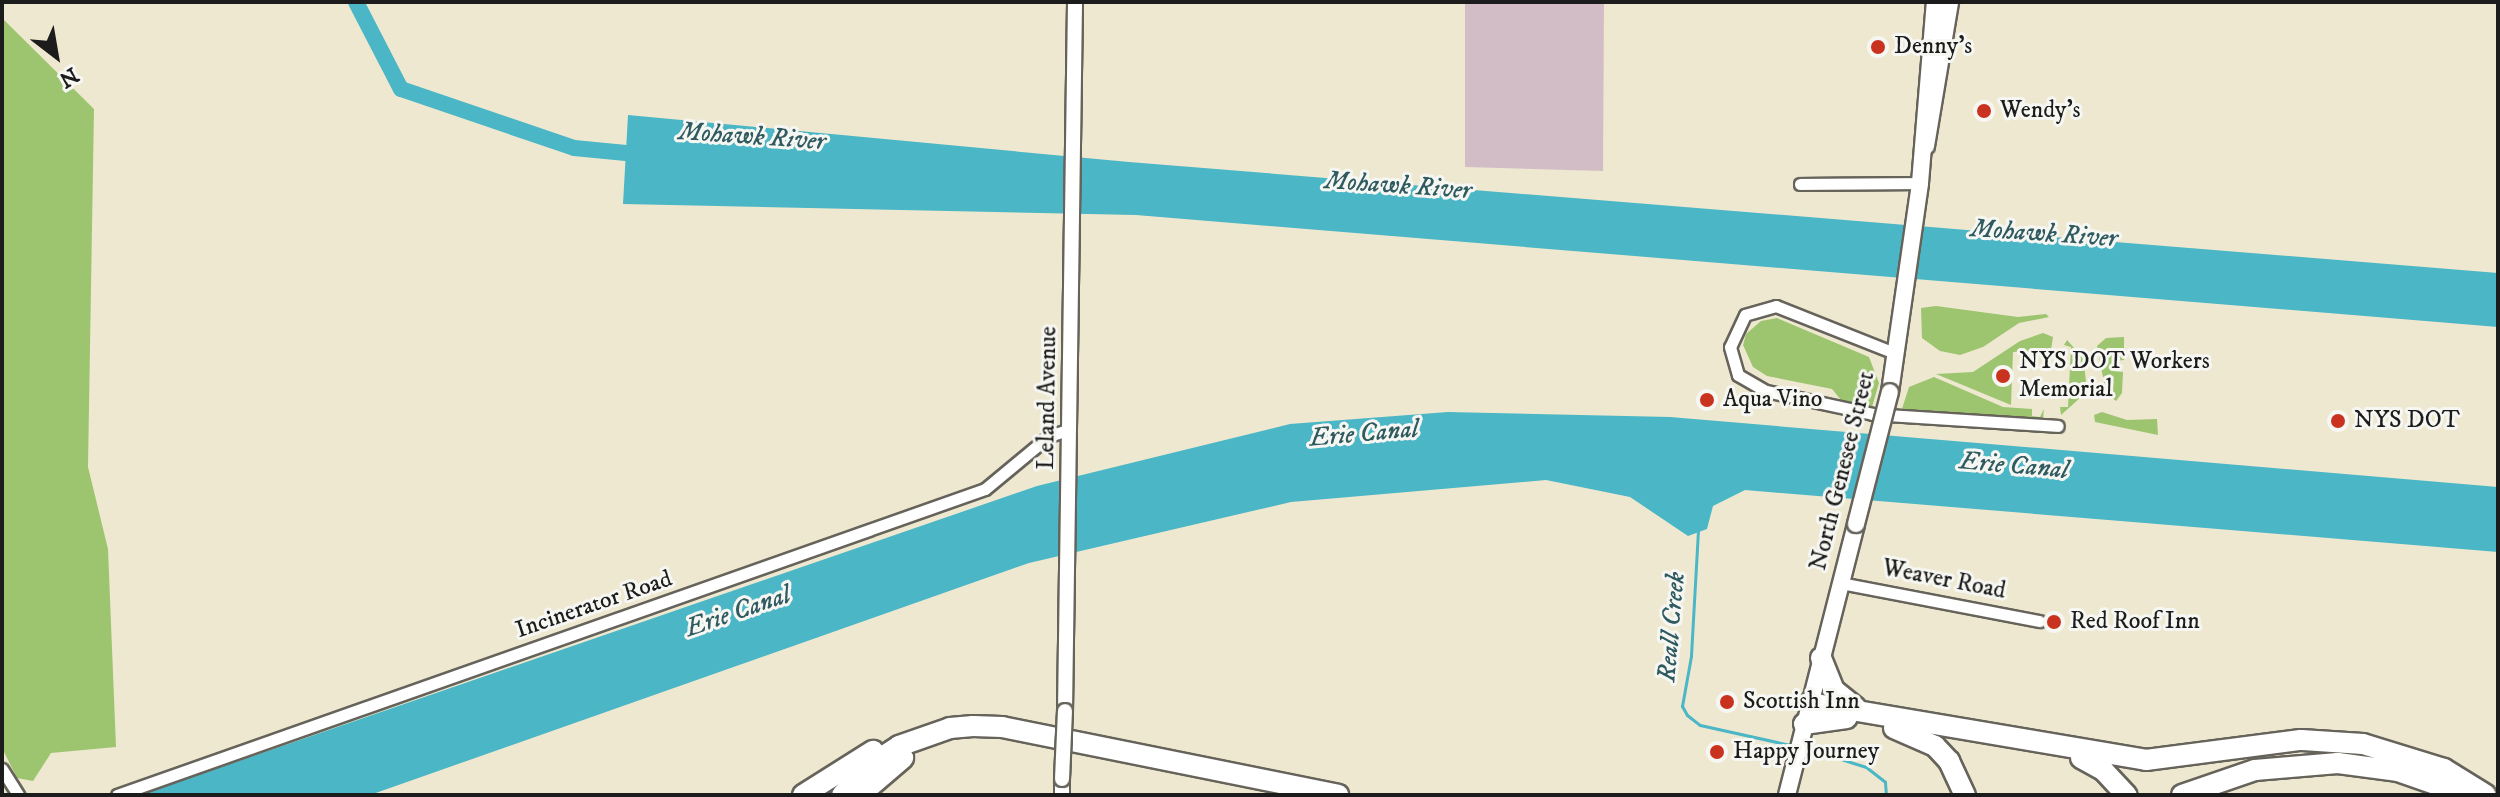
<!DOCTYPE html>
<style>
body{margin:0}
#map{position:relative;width:2500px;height:797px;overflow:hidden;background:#eee8d0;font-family:"IM FELL DW Pica",serif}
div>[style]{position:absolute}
.industrial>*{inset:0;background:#d2bdc6}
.green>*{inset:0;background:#9dc570}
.water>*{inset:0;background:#4ab6c6}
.stream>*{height:3px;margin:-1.5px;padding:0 1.5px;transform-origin:1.5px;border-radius:1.5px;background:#4ab6c6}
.river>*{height:16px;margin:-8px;padding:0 8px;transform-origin:8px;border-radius:8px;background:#4ab6c6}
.roads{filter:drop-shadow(2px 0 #66635b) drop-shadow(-2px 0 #66635b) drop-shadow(0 2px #66635b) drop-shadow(0 -2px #66635b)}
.minor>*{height:11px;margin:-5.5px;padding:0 5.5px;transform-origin:5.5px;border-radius:5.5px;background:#fff}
.tertiary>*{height:14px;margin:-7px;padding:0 7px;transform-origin:7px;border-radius:7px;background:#fff}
.secondary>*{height:16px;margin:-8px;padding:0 8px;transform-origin:8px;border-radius:8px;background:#fff}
.motorway>*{height:20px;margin:-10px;padding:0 10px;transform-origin:10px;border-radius:10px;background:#fff}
.bridges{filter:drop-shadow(2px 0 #66635b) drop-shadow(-2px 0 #66635b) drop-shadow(0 2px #66635b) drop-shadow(0 -2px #66635b)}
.tertiary-bridge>*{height:14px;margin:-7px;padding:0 7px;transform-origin:7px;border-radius:7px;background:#fff}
.secondary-bridge>*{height:16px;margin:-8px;padding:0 8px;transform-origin:8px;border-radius:8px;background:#fff}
.dots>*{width:22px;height:22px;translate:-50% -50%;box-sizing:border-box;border:4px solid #f6f6f2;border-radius:50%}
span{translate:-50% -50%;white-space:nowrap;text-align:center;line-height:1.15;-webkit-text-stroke:6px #f6f6f2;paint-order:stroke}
.poi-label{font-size:24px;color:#1c1c1c}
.left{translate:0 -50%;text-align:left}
.street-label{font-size:24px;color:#1c1c1c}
.water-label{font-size:26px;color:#2e5a60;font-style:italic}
.frame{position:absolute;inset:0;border:4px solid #1c1c1c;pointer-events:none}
.north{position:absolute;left:16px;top:16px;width:80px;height:80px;-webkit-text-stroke:6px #f6f6f2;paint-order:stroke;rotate:149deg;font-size:22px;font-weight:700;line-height:32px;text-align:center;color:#1c1c1c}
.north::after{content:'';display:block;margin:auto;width:28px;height:36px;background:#1c1c1c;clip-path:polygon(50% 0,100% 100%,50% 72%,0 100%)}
</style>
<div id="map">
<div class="industrial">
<i style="clip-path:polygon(1465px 2px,1604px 2px,1603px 171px,1465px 167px)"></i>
</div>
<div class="green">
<i style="clip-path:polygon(2px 18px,94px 109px,88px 467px,108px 549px,116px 747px,51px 753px,33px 781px,17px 778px,2px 748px)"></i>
<i style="clip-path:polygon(1936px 306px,2018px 317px,2046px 314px,2049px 317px,2019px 323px,1983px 347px,1960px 355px,1940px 351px,1922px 338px,1921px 308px)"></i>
<i style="clip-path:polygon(1777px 318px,1869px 357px,1879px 383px,1872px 407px,1841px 400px,1832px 389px,1767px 376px,1753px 367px,1743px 345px,1746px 334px,1761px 321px)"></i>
<i style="clip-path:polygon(2043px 333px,2053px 337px,2051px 350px,2013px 352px,2011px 405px,1936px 374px,1973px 372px,2020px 341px)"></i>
<i style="clip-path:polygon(2124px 337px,2124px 360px,2113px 361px,2113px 371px,2123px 372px,2122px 393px,2116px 401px,2106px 393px,2097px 346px,2106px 338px)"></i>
<i style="clip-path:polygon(2067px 340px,2083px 358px,2086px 381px,2080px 398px,2061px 415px,2060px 407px,2068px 407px,2071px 347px,2064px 345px)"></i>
<i style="clip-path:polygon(1934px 377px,2003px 407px,2032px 409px,2032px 416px,2040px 417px,2044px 409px,2043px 419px,1901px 412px,1909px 387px)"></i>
<i style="clip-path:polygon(2102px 412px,2127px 420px,2157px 419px,2158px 435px,2095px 422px,2094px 415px)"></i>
</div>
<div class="water">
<i style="clip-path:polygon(628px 115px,1129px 162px,2498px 273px,2498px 327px,1136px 215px,623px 204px)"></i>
<i style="clip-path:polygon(1448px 412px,1670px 417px,2498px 487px,2498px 552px,1745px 490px,1713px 506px,1707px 529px,1688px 536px,1630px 497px,1546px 480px,1291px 502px,1029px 563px,370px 795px,140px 795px,1037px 486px,1290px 424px)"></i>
</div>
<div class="stream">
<i style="left:1698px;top:530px;width:126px;rotate:93.2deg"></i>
<i style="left:1691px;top:656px;width:51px;rotate:100.2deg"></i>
<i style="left:1682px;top:706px;width:10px;rotate:61deg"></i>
<i style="left:1687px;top:715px;width:16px;rotate:38deg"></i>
<i style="left:1700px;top:725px;width:97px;rotate:12.5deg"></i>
<i style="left:1806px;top:748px;width:63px;rotate:17.6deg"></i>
<i style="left:1866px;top:767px;width:24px;rotate:38deg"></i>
<i style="left:1885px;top:782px;width:13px;rotate:86deg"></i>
</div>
<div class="river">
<i style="left:356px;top:2px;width:98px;rotate:62.7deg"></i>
<i style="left:401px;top:89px;width:183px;rotate:18.8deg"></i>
<i style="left:574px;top:148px;width:73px;rotate:5.5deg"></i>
</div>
<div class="roads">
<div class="minor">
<i style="left:1800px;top:184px;width:120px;rotate:-0.5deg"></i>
<i style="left:1897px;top:354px;width:130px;rotate:-158.4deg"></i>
<i style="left:1776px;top:306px;width:32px;rotate:164deg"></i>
<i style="left:1745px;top:315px;width:35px;rotate:115deg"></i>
<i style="left:1730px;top:347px;width:29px;rotate:74deg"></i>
<i style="left:1738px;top:375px;width:32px;rotate:30deg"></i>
<i style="left:1766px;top:391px;width:109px;rotate:12.1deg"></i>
<i style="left:1873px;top:414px;width:185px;rotate:3.7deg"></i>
<i style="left:1840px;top:583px;width:203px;rotate:10.8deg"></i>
<i style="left:2px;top:769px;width:31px;rotate:58deg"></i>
<i style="left:117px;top:795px;width:920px;rotate:-19.42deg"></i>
<i style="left:985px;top:489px;width:83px;rotate:-39.6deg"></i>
<i style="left:1049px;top:436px;width:22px;rotate:-18deg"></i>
</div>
<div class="tertiary">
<i style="left:1065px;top:711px;width:709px;rotate:-89.19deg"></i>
<i style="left:1062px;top:779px;width:16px;rotate:90deg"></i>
</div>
<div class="secondary">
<i style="left:1926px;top:146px;width:146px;rotate:-80.5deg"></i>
<i style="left:1890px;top:392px;width:211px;rotate:-81.8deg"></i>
<i style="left:1920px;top:183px;width:182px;rotate:-85.3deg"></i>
<i style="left:1787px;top:795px;width:280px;rotate:-75.7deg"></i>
</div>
<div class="motorway">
<i style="left:1821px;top:658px;width:35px;rotate:68deg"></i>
<i style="left:1834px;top:690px;width:28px;rotate:39deg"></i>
<i style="left:1810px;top:703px;width:341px;rotate:9.6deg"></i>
<i style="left:2146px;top:760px;width:156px;rotate:-7.4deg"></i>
<i style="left:2301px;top:740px;width:62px;rotate:3.7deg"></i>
<i style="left:2363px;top:744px;width:85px;rotate:17.2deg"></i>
<i style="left:2444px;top:769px;width:49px;rotate:31.8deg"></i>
<i style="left:1804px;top:724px;width:43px;rotate:-7.9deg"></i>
<i style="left:1894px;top:728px;width:45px;rotate:23.7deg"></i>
<i style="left:1935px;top:746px;width:21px;rotate:47deg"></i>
<i style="left:1949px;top:761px;width:38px;rotate:65deg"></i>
<i style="left:2081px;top:758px;width:26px;rotate:29deg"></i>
<i style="left:2104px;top:771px;width:33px;rotate:47deg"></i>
<i style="left:803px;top:795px;width:83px;rotate:-32.2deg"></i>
<i style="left:842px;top:795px;width:41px;rotate:-47deg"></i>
<i style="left:870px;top:765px;width:35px;rotate:-33deg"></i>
<i style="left:899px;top:746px;width:54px;rotate:-19.4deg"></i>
<i style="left:950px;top:728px;width:23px;rotate:-5deg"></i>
<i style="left:973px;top:726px;width:29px;rotate:2deg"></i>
<i style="left:1002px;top:727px;width:343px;rotate:11.4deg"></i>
<i style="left:860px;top:795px;width:57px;rotate:-40.7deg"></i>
<i style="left:2182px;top:795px;width:77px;rotate:-18.9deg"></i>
<i style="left:2255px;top:770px;width:83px;rotate:-4.8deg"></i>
<i style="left:2338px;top:763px;width:61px;rotate:7.6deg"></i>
<i style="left:2398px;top:771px;width:72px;rotate:19.4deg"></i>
</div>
</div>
<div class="bridges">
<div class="tertiary-bridge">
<i style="left:1062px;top:779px;width:68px;rotate:-87.5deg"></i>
</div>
<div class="secondary-bridge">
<i style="left:1856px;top:524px;width:136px;rotate:-75.6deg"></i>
</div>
</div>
<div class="dots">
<i style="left:1878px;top:47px;background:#c8321e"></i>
<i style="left:1984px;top:111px;background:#c8321e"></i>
<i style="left:2003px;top:376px;background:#c8321e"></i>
<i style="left:1707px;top:400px;background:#c8321e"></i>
<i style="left:2338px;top:421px;background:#c8321e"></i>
<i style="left:2054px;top:622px;background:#c8321e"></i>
<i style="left:1727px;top:702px;background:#c8321e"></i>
<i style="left:1717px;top:752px;background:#c8321e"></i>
</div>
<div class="poi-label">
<span class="left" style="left:1894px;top:47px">Denny's</span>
<span class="left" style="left:2000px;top:111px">Wendy's</span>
<span class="left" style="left:2019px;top:376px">NYS DOT Workers<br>Memorial</span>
<span class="left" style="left:1723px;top:400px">Aqua Vino</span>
<span class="left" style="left:2354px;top:421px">NYS DOT</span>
<span class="left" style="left:2070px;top:622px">Red Roof Inn</span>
<span class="left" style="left:1743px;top:702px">Scottish Inn</span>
<span class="left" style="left:1733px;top:752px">Happy Journey</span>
</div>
<div class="street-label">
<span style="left:1048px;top:398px;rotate:-89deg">Leland Avenue</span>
<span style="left:1843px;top:471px;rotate:-76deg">North Genesee Street</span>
<span style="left:1944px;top:580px;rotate:11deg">Weaver Road</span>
<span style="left:594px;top:605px;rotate:-19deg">Incinerator Road</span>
</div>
<div class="water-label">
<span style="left:752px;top:137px;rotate:4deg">Mohawk River</span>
<span style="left:1398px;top:186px;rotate:4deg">Mohawk River</span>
<span style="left:2044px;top:234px;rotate:4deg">Mohawk River</span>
<span style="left:1364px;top:434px;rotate:-5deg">Erie Canal</span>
<span style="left:2014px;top:466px;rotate:5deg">Erie Canal</span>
<span style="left:738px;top:612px;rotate:-19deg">Erie Canal</span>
<span style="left:1672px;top:627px;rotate:-85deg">Reall Creek</span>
</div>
<div class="frame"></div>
<div class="north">N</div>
</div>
